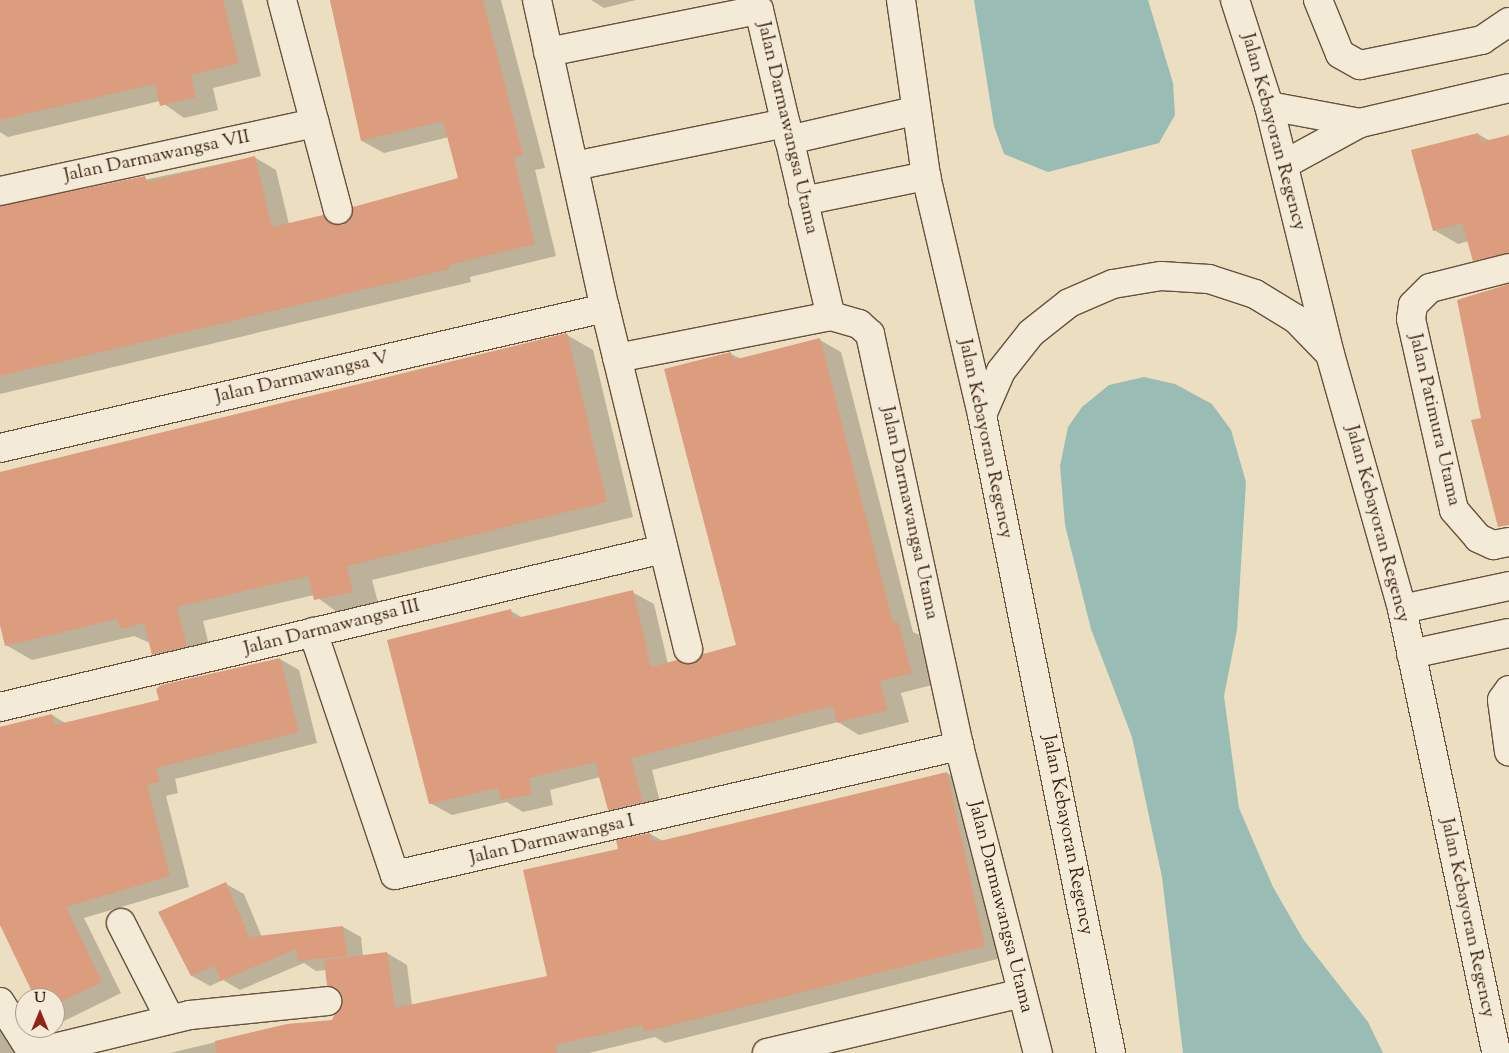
<!DOCTYPE html>
<style>
body{margin:0}
#map{position:relative;width:1509px;height:1053px;overflow:hidden;background:#ecdfc1;font-family:"Sorts Mill Goudy",serif}
div>[style]{position:absolute}
.water>*{inset:0;background:#99bcb4}
.shadow>*{inset:0;background:#0003}
.building>*{inset:0;background:#dc9c7e}
.roads{filter:drop-shadow(1px 0 #69503d) drop-shadow(-1px 0 #69503d) drop-shadow(0 1px #69503d) drop-shadow(0 -1px #69503d)}
.street>*{height:28px;margin:-14px;padding:0 14px;transform-origin:14px;border-radius:14px;background:#f3ead7}
span{translate:-50% -50%;white-space:nowrap;text-align:center;line-height:1.15;-webkit-text-stroke:4px #f3ead7;paint-order:stroke}
.street-label{font-size:19px;color:#3d2111}
.north{position:absolute;left:15px;top:988px;width:50px;height:50px;box-sizing:border-box;background:#f3ead7;border:1px solid #aa9a88;border-radius:50%;rotate:0deg;font-size:14px;font-weight:700;line-height:20px;text-align:center;color:#3d2111}
.north::after{content:'';display:block;margin:auto;width:18px;height:22px;background:#8f2418;clip-path:polygon(50% 0,100% 100%,50% 72%,0 100%)}
</style>
<div id="map">
<div class="water">
<i style="clip-path:polygon(974px 0,1148px 0,1173px 83px,1175px 115px,1159px 143px,1048px 172px,1004px 154px,994px 126px)"></i>
<i style="clip-path:polygon(1144px 377px,1175px 384px,1212px 404px,1231px 430px,1246px 482px,1237px 630px,1224px 696px,1239px 808px,1273px 887px,1303px 939px,1368px 1022px,1383px 1053px,1183px 1053px,1162px 877px,1132px 737px,1091px 629px,1065px 525px,1060px 466px,1068px 427px,1082px 407px,1109px 385px)"></i>
</div>
<div class="shadow">
<i style="clip-path:polygon(0 0,242px 0,261px 76px,213px 88px,218px 110px,184px 118px,160px 101px,8px 137px,0 132px)"></i>
<i style="clip-path:polygon(330px 0,501px 0,545px 168px,535px 170px,556px 256px,470px 277px,471px 282px,0 394px,0 210px,254px 157px,276px 170px,289px 224px,323px 216px,341px 226px,459px 179px,449px 137px,384px 153px,362px 141px)"></i>
<i style="clip-path:polygon(591px 0,636px 0,604px 8px)"></i>
<i style="clip-path:polygon(1478px 134px,1490px 141px,1509px 136px,1509px 260px,1495px 264px,1471px 250px,1469px 241px,1458px 244px,1434px 230px)"></i>
<i style="clip-path:polygon(567px 335px,593px 350px,633px 517px,372px 580px,379px 606px,341px 615px,314px 595px,203px 621px,213px 661px,180px 669px,153px 654px,150px 643px,134px 636px,32px 660px,6px 645px,0 620px,0 473px)"></i>
<i style="clip-path:polygon(820px 340px,841px 352px,913px 632px,919px 635px,932px 685px,901px 693px,909px 722px,859px 735px,838px 722px,652px 770px,663px 814px,631px 822px,609px 809px,600px 777px,550px 790px,553px 805px,523px 812px,507px 802px,452px 815px,430px 803px,511px 611px,523px 618px,632px 592px,654px 604px,668px 664px,693px 665px,737px 646px,731px 354px,741px 359px)"></i>
<i style="clip-path:polygon(280px 659px,299px 670px,317px 743px,175px 779px,178px 793px,166px 796px,189px 887px,84px 918px,121px 993px,62px 1022px,55px 1018px,55px 998px,36px 998px,0 922px,0 727px,52px 715px,67px 724px,160px 700px)"></i>
<i style="clip-path:polygon(947px 773px,967px 785px,1005px 957px,665px 1043px,655px 1037px,589px 1053px,170px 1053px,287px 1025px,333px 1021px,344px 999px,326px 970px,316px 971px,304px 963px,240px 990px,223px 980px,210px 986px,192px 976px,226px 884px,244px 894px,262px 937px,343px 927px,361px 937px,363px 957px,387px 953px,407px 965px,412px 1005px,548px 977px,620px 850px,650px 834px,663px 841px)"></i>
<i style="clip-path:polygon(0 1024px,20px 1053px,0 1053px)"></i>
</div>
<div class="building">
<i style="clip-path:polygon(0 0,223px 0,239px 63px,191px 75px,196px 97px,160px 106px,155px 84px,0 120px)"></i>
<i style="clip-path:polygon(330px 0,483px 0,523px 155px,514px 158px,535px 244px,449px 265px,450px 269px,0 376px,0 206px,145px 176px,147px 182px,255px 156px,272px 227px,323px 215px,333px 225px,342px 225px,349px 221px,353px 207px,458px 178px,443px 121px,361px 141px)"></i>
<i style="clip-path:polygon(1478px 133px,1481px 142px,1509px 135px,1509px 253px,1473px 261px,1462px 223px,1433px 231px,1411px 150px)"></i>
<i style="clip-path:polygon(1509px 284px,1509px 525px,1498px 527px,1471px 420px,1481px 418px,1457px 300px)"></i>
<i style="clip-path:polygon(567px 333px,607px 502px,347px 566px,353px 592px,314px 600px,308px 576px,177px 607px,187px 646px,152px 655px,144px 623px,120px 629px,117px 619px,5px 646px,0 625px,0 472px)"></i>
<i style="clip-path:polygon(820px 338px,893px 623px,898px 622px,912px 673px,880px 681px,888px 710px,837px 723px,833px 706px,631px 758px,643px 802px,608px 810px,595px 762px,529px 778px,532px 794px,501px 800px,498px 788px,429px 804px,387px 640px,511px 609px,513px 619px,633px 590px,651px 667px,677px 660px,692px 664px,703px 654px,736px 645px,664px 369px,731px 352px,733px 360px)"></i>
<i style="clip-path:polygon(280px 658px,299px 732px,156px 768px,160px 782px,147px 785px,170px 876px,66px 907px,102px 982px,55px 1005px,55px 998px,35px 998px,0 925px,0 727px,52px 714px,55px 725px,159px 700px,156px 689px,161px 685px)"></i>
<i style="clip-path:polygon(947px 772px,985px 946px,644px 1032px,642px 1025px,555px 1045px,557px 1053px,216px 1053px,215px 1041px,287px 1024px,332px 1020px,342px 999px,339px 992px,327px 986px,324px 960px,387px 952px,395px 1008px,547px 976px,523px 870px,618px 849px,616px 840px,650px 833px,652px 841px,660px 841px)"></i>
<i style="clip-path:polygon(226px 882px,249px 937px,343px 926px,347px 956px,297px 961px,296px 949px,221px 981px,215px 966px,191px 976px,158px 912px)"></i>
</div>
<div class="roads">
<div class="street">
<i style="left:282px;top:0;width:217px;rotate:75.1deg"></i>
<i style="left:537px;top:0;width:315px;rotate:77.6deg"></i>
<i style="left:605px;top:308px;width:351px;rotate:76.3deg"></i>
<i style="left:901px;top:0;width:178px;rotate:81.9deg"></i>
<i style="left:926px;top:176px;width:245px;rotate:76.8deg"></i>
<i style="left:982px;top:415px;width:651px;rotate:78.57deg"></i>
<i style="left:1235px;top:0;width:111px;rotate:72.2deg"></i>
<i style="left:1269px;top:106px;width:255px;rotate:76.2deg"></i>
<i style="left:1330px;top:354px;width:265px;rotate:74.2deg"></i>
<i style="left:1402px;top:609px;width:454px;rotate:78deg"></i>
<i style="left:1318px;top:0;width:58px;rotate:67.8deg"></i>
<i style="left:1340px;top:54px;width:23px;rotate:29deg"></i>
<i style="left:1360px;top:65px;width:125px;rotate:-11.6deg"></i>
<i style="left:1482px;top:40px;width:32px;rotate:-34deg"></i>
<i style="left:759px;top:10px;width:314px;rotate:76.8deg"></i>
<i style="left:548px;top:52px;width:215px;rotate:-11.3deg"></i>
<i style="left:1269px;top:106px;width:93px;rotate:10.6deg"></i>
<i style="left:789px;top:140px;width:129px;rotate:-13deg"></i>
<i style="left:1285px;top:164px;width:85px;rotate:-28.7deg"></i>
<i style="left:1360px;top:123px;width:153px;rotate:-13.2deg"></i>
<i style="left:574px;top:166px;width:216px;rotate:-11.5deg"></i>
<i style="left:0;top:191px;width:322px;rotate:-12.2deg"></i>
<i style="left:803px;top:201px;width:126px;rotate:-11.5deg"></i>
<i style="left:1509px;top:268px;width:81px;rotate:165.8deg"></i>
<i style="left:1430px;top:288px;width:24px;rotate:135deg"></i>
<i style="left:1413px;top:305px;width:14px;rotate:98deg"></i>
<i style="left:1411px;top:319px;width:196px;rotate:77.3deg"></i>
<i style="left:1454px;top:510px;width:37px;rotate:49deg"></i>
<i style="left:1478px;top:538px;width:17px;rotate:25deg"></i>
<i style="left:1493px;top:545px;width:16px;rotate:-11deg"></i>
<i style="left:617px;top:358px;width:218px;rotate:-11.1deg"></i>
<i style="left:831px;top:316px;width:29px;rotate:16deg"></i>
<i style="left:859px;top:324px;width:15px;rotate:42deg"></i>
<i style="left:870px;top:334px;width:422px;rotate:77.8deg"></i>
<i style="left:959px;top:746px;width:317px;rotate:75.6deg"></i>
<i style="left:982px;top:415px;width:48px;rotate:-66.6deg"></i>
<i style="left:1001px;top:371px;width:48px;rotate:-51.7deg"></i>
<i style="left:1031px;top:333px;width:48px;rotate:-38.3deg"></i>
<i style="left:1069px;top:303px;width:48px;rotate:-23.4deg"></i>
<i style="left:1113px;top:284px;width:49px;rotate:-9.5deg"></i>
<i style="left:1161px;top:276px;width:48px;rotate:3.6deg"></i>
<i style="left:1209px;top:279px;width:48px;rotate:18.1deg"></i>
<i style="left:1255px;top:294px;width:48px;rotate:31.4deg"></i>
<i style="left:1296px;top:319px;width:47px;rotate:45.9deg"></i>
<i style="left:0;top:448px;width:621px;rotate:-13.03deg"></i>
<i style="left:1402px;top:609px;width:109px;rotate:-12.1deg"></i>
<i style="left:313px;top:632px;width:256px;rotate:71.4deg"></i>
<i style="left:395px;top:875px;width:579px;rotate:-12.88deg"></i>
<i style="left:1411px;top:654px;width:100px;rotate:-12.1deg"></i>
<i style="left:1509px;top:690px;width:12px;rotate:125deg"></i>
<i style="left:1502px;top:700px;width:52px;rotate:82.3deg"></i>
<i style="left:0;top:707px;width:682px;rotate:-13.4deg"></i>
<i style="left:121px;top:923px;width:108px;rotate:63deg"></i>
<i style="left:0;top:1002px;width:58px;rotate:57.7deg"></i>
<i style="left:33px;top:1053px;width:162px;rotate:-13.6deg"></i>
<i style="left:190px;top:1015px;width:138px;rotate:-5.8deg"></i>
<i style="left:767px;top:1053px;width:262px;rotate:-13.2deg"></i>
</div>
</div>
<div class="street-label">
<span style="left:787px;top:128px;rotate:77deg">Jalan Darmawangsa Utama</span>
<span style="left:1273px;top:132px;rotate:75deg">Jalan Kebayoran Regency</span>
<span style="left:157px;top:157px;rotate:-12deg">Jalan Darmawangsa VII</span>
<span style="left:302px;top:378px;rotate:-13deg">Jalan Darmawangsa V</span>
<span style="left:1434px;top:420px;rotate:77deg">Jalan Patimura Utama</span>
<span style="left:985px;top:439px;rotate:78deg">Jalan Kebayoran Regency</span>
<span style="left:909px;top:513px;rotate:78deg">Jalan Darmawangsa Utama</span>
<span style="left:1377px;top:524px;rotate:75deg">Jalan Kebayoran Regency</span>
<span style="left:332px;top:628px;rotate:-14deg">Jalan Darmawangsa III</span>
<span style="left:1067px;top:835px;rotate:79deg">Jalan Kebayoran Regency</span>
<span style="left:552px;top:840px;rotate:-13deg">Jalan Darmawangsa I</span>
<span style="left:1000px;top:907px;rotate:76deg">Jalan Darmawangsa Utama</span>
<span style="left:1467px;top:918px;rotate:78deg">Jalan Kebayoran Regency</span>
</div>
<div class="north">U</div>
</div>
